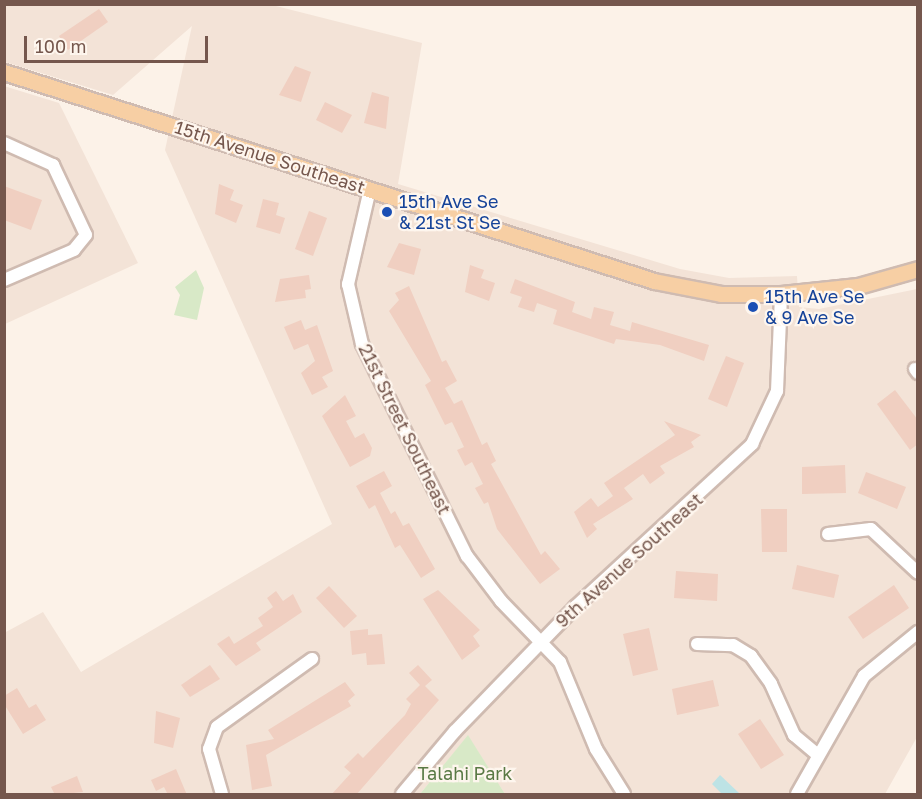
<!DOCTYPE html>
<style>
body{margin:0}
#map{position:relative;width:922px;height:799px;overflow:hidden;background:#fcf2e8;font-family:"Golos Text",sans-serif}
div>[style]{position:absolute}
.residential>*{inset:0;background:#f3e3d7}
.green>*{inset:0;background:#d8e9c7}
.water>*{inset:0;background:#bde3e5}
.building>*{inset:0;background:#f0cfc1}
.roads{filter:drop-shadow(2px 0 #cfbbb1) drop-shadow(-2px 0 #cfbbb1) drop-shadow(0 2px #cfbbb1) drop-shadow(0 -2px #cfbbb1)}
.minor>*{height:12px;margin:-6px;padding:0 6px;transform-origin:6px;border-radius:6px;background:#fff}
.major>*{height:15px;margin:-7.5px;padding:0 7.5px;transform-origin:7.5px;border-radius:7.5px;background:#f7cfa4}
.dots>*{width:16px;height:16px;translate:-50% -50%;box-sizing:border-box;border:3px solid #fef6ee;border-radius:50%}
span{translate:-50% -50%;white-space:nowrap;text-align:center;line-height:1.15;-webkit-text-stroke:4.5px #fef6ee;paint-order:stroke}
.street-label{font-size:18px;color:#75574d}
.transit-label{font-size:18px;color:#164399}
.left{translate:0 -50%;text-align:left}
.park-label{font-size:18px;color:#5a7a45}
.frame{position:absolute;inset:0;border:6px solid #75574d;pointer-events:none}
.scale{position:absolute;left:24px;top:36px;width:184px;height:27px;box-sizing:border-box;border:3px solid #75574d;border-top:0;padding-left:8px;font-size:18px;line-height:21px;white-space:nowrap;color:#75574d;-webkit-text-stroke:4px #fef6ee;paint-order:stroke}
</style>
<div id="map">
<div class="residential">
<i style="clip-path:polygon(5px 5px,272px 5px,422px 43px,398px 184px,680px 269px,729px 278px,797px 276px,799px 307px,819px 309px,917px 289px,917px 737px,885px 794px,505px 794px,468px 736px,420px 794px,5px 794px,4px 633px,43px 612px,81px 672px,332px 524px,165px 150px,192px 26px,113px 95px,5px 62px)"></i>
<i style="clip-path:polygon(4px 86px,59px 103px,138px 263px,5px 324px)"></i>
</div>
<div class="green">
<i style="clip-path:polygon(196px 270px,204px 288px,197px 320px,174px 315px,180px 295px,175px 287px)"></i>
<i style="clip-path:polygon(468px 735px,505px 794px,420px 794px)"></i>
</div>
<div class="water">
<i style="clip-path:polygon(720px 775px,740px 794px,722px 794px,712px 784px)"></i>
</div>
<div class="building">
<i style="clip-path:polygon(99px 9px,108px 22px,68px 50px,59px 36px)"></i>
<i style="clip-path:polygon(295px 66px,311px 72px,301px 102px,279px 95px)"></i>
<i style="clip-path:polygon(372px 92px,389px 97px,386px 129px,364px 123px)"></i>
<i style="clip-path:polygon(325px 102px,352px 115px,342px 133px,316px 120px)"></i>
<i style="clip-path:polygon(219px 184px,234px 190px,230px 200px,243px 205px,236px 223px,215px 214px)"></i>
<i style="clip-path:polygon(4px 186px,42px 200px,31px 230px,4px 220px)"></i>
<i style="clip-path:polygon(263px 199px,279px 203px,276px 215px,285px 218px,280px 234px,256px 227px)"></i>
<i style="clip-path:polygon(309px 211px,327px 218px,313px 256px,295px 249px)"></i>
<i style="clip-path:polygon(399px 243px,421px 249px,414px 275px,387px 267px)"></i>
<i style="clip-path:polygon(470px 265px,484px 270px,481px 278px,495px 283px,489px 301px,465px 292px)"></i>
<i style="clip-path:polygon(309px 275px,311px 289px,305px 290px,306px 298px,275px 302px,280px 279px)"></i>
<i style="clip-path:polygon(515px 279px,575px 302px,572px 312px,591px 319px,594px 307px,614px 312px,610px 325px,630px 331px,632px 322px,709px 345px,704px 361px,660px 345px,616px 339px,614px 344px,553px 324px,557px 310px,537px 303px,534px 312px,518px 307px,522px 297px,510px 293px)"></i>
<i style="clip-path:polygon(409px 286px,442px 362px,446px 360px,457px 381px,445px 388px,454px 404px,462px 400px,482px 445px,487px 442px,496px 461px,491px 464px,541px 555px,545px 551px,560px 569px,540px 584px,497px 529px,488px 502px,484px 504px,475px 488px,483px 484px,472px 462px,465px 466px,457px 450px,464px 447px,452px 422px,445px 425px,425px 385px,431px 381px,389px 311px,399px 300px,395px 293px)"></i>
<i style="clip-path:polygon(301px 320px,305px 330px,317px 325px,333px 371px,322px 377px,328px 387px,312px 395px,301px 373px,315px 361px,308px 344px,294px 350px,284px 327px)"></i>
<i style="clip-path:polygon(726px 356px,744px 363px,727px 407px,708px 399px)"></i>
<i style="clip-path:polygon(895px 390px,918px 420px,918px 444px,910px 450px,877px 404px)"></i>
<i style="clip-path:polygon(345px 395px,356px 416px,346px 421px,355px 438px,364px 433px,372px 448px,370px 456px,350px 467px,322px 416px)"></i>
<i style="clip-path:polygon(664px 421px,701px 435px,691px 442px,694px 447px,660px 466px,665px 473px,650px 484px,643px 474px,624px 488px,633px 499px,593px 524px,597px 529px,587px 538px,574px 512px,591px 498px,598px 507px,613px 496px,604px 483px,675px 435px)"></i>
<i style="clip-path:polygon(845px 465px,846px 493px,802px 494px,802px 467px)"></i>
<i style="clip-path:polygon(384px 471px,392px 486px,380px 493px,391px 514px,395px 511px,403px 526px,409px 523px,435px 569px,421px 578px,400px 545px,395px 548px,375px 505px,369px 509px,356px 486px)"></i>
<i style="clip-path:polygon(866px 472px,906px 487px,897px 509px,858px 493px)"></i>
<i style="clip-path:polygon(761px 509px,787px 509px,787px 552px,762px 552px)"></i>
<i style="clip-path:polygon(797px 565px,839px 575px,834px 598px,792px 589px)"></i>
<i style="clip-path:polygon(676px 571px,718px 574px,717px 601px,674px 598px)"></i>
<i style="clip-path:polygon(894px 585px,909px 608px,863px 639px,848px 617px)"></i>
<i style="clip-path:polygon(329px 586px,357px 616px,344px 628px,316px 598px)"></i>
<i style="clip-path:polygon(438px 590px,480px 630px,473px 636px,480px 646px,462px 660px,423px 599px)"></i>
<i style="clip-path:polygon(276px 591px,283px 601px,293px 594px,302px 612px,256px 643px,261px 650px,236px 666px,217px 644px,229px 636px,234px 644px,263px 626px,258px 618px,273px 607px,267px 598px)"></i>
<i style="clip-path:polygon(649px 628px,658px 670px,633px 676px,623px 634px)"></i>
<i style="clip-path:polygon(368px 629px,368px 635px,382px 634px,385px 664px,367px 665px,366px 653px,352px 655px,350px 631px)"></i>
<i style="clip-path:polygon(210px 665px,220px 679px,190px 697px,181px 685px)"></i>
<i style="clip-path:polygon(418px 665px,432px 680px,425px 686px,439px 700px,356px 795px,331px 795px,351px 773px,344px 767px,358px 753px,363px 758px,405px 715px,411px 704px,406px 699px,420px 685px,409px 673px)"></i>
<i style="clip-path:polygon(713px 680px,719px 706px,677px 715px,672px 689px)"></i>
<i style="clip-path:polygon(345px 682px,355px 695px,348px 701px,351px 706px,266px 755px,272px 786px,252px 790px,246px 745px,274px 739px,268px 730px)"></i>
<i style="clip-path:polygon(17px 688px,29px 708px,36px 704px,46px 720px,23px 734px,4px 704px,4px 696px)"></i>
<i style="clip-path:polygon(156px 711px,180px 718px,173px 748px,154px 743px)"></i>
<i style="clip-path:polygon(760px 719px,784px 755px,761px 769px,738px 734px)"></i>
<i style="clip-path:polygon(176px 769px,187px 795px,168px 795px,164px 787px,156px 791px,151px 780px)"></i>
<i style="clip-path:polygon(77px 776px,83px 792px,55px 795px,51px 787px)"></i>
</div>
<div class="roads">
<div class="minor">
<i style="left:4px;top:143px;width:54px;rotate:24.2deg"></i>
<i style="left:53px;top:165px;width:77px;rotate:64.8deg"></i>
<i style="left:86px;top:235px;width:19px;rotate:129deg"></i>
<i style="left:74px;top:250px;width:76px;rotate:156.8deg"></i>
<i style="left:370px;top:189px;width:98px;rotate:103deg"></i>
<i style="left:348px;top:284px;width:62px;rotate:76.9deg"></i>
<i style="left:362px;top:344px;width:237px;rotate:63.7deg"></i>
<i style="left:467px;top:556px;width:56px;rotate:52.9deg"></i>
<i style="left:501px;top:601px;width:85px;rotate:46deg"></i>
<i style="left:560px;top:662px;width:94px;rotate:67.5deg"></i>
<i style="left:596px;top:749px;width:53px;rotate:58.1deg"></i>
<i style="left:915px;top:369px;width:5px;rotate:53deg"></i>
<i style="left:828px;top:534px;width:43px;rotate:-6.6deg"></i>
<i style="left:871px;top:529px;width:64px;rotate:43.1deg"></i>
<i style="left:697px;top:644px;width:36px;rotate:2deg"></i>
<i style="left:733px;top:645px;width:21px;rotate:31deg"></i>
<i style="left:751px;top:656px;width:34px;rotate:54deg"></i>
<i style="left:771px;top:684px;width:56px;rotate:65.7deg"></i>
<i style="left:794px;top:735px;width:31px;rotate:40deg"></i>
<i style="left:222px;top:794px;width:47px;rotate:-106.1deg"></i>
<i style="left:209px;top:749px;width:23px;rotate:-70deg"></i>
<i style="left:217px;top:727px;width:117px;rotate:-35.6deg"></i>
<i style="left:402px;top:794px;width:82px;rotate:-49.9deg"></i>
<i style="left:455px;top:731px;width:173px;rotate:-45.9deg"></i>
<i style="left:575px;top:607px;width:241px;rotate:-42.6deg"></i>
<i style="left:752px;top:444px;width:59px;rotate:-64.7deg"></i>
<i style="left:777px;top:391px;width:97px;rotate:-87.6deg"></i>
<i style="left:797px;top:794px;width:136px;rotate:-60.4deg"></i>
<i style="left:864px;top:676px;width:70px;rotate:-39.2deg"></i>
</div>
<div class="major">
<i style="left:4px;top:72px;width:683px;rotate:17.82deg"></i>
<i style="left:654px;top:281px;width:68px;rotate:11deg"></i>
<i style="left:721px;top:294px;width:60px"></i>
<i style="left:781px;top:294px;width:77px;rotate:-5.9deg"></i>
<i style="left:858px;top:286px;width:62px;rotate:-15.8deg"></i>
</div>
</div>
<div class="dots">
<i style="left:387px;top:212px;background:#1a4fb4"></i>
<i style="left:753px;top:307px;background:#1a4fb4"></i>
</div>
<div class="street-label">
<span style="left:270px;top:157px;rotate:18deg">15th Avenue Southeast</span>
<span style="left:405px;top:429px;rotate:64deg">21st Street Southeast</span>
<span style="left:629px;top:560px;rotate:-42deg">9th Avenue Southeast</span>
</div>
<div class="transit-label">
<span class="left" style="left:399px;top:212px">15th Ave Se<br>&amp; 21st St Se</span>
<span class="left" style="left:765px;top:307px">15th Ave Se<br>&amp; 9 Ave Se</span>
</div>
<div class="park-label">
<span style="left:465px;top:773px">Talahi Park</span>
</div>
<div class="frame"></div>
<div class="scale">100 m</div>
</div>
